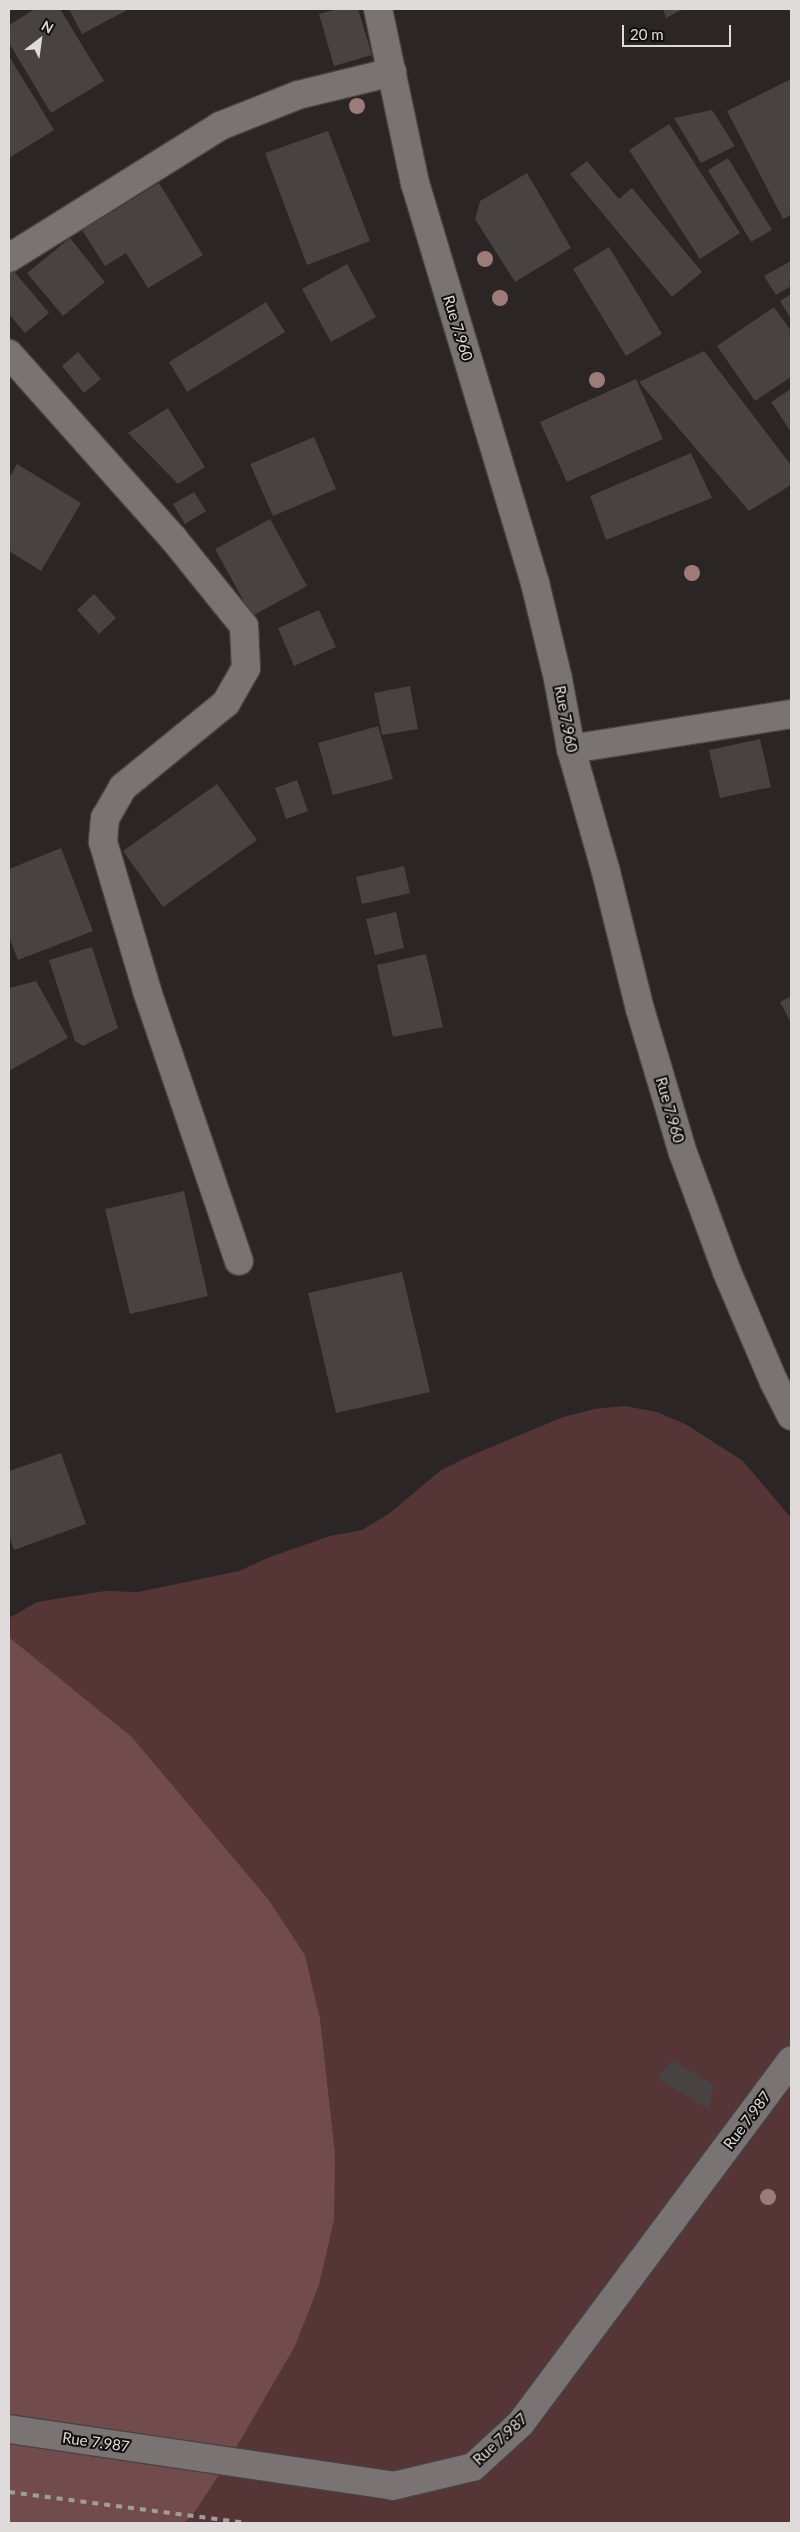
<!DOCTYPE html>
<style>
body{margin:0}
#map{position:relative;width:800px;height:2532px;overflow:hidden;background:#2b2525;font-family:Lato,sans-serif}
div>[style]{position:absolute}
.green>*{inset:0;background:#553535}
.forest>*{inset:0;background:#724c4d}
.building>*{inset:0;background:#484242}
.roads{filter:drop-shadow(1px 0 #484343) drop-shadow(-1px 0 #484343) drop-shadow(0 1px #484343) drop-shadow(0 -1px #484343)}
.minor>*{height:28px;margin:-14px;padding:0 14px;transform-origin:14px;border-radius:14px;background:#7a7373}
.rail>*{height:4px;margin-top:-2px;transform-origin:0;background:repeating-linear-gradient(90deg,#a29c9c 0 6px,transparent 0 12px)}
.trees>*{width:16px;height:16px;margin:-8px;border-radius:50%;background:#9d7b7b}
span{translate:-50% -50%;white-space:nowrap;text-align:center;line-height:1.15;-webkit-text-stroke:4px #110f0f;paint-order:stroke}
.street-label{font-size:15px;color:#e0dbdb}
.frame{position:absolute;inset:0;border:10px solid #e0dbdb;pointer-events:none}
.north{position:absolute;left:15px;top:15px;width:50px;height:50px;-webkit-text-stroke:4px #110f0f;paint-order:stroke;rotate:30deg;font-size:14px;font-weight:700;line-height:20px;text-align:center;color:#e0dbdb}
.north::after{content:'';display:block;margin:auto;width:18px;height:22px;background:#e0dbdb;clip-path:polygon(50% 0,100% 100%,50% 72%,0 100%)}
.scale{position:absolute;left:622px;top:25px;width:109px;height:22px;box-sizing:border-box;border:2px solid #e0dbdb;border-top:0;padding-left:6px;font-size:15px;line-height:18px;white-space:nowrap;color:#e0dbdb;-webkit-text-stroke:4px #110f0f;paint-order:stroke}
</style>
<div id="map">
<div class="green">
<i style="clip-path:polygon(625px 1406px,657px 1412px,687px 1425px,743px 1461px,791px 1518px,791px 2523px,184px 2523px,194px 2513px,229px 2460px,305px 1955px,269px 1900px,132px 1737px,9px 1637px,9px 1618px,37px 1602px,105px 1591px,138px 1592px,239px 1571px,270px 1557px,330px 1536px,362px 1530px,390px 1513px,441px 1470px,470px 1456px,563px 1417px,594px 1409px)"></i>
</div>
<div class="forest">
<i style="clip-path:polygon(9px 1637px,132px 1737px,269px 1900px,305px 1955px,320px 2019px,335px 2154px,334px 2220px,319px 2285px,295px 2346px,229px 2460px,194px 2513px,184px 2523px,9px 2523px)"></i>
</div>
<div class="building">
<i style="clip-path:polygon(35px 9px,60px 9px,104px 81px,51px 113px,9px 43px,9px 25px)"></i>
<i style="clip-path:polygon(69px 9px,129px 9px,82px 34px)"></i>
<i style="clip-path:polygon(337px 9px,358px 9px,372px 55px,334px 66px,319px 14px)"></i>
<i style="clip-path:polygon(663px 9px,683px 9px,666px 18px)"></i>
<i style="clip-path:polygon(9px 56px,54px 130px,9px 158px)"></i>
<i style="clip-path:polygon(791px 79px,791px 215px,783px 219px,727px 111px)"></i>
<i style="clip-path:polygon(712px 110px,735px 146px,701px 163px,674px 118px)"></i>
<i style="clip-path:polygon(669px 124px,740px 233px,700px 259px,629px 150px)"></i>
<i style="clip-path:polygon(328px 131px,370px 241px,307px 265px,265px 153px)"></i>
<i style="clip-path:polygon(728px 158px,772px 230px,751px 242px,708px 170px)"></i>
<i style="clip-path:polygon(587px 161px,619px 199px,632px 188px,702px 272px,672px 297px,570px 174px)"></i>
<i style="clip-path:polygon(527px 173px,571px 248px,515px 282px,475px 219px,480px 201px)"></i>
<i style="clip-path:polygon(159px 183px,203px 255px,148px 288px,126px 253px,105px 266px,82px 230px)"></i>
<i style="clip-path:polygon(70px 238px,105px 282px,63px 316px,27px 273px)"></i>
<i style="clip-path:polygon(609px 247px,662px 334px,626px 356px,573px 269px)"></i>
<i style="clip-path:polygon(791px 261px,791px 286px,776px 295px,764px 276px)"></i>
<i style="clip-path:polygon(347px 264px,376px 317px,331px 342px,302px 289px)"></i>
<i style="clip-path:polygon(12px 269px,49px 313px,25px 333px,9px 314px,9px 272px)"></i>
<i style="clip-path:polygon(791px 294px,791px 319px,780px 301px)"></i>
<i style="clip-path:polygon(266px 302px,285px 332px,187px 392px,169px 362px)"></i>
<i style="clip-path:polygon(774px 307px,791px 331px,791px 377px,755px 401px,717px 346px)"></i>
<i style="clip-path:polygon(704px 351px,791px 465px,791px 485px,749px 511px,639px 382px)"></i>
<i style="clip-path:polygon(78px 352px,101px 379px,84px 393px,62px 366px)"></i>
<i style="clip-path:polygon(636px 379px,663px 439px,567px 482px,540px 422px)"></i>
<i style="clip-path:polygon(791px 389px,791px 432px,771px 402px)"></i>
<i style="clip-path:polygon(168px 408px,205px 467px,178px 484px,128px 433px)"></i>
<i style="clip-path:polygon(314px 437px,336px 489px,273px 516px,250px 464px)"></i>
<i style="clip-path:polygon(691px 453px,712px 498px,606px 540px,590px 496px)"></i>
<i style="clip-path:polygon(17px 464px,81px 503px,41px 571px,9px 551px,9px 478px)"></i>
<i style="clip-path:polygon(194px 492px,206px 511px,185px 524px,173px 504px)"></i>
<i style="clip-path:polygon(270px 519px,307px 586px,252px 616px,215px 549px)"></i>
<i style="clip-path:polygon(94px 594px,116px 618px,99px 634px,77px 610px)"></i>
<i style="clip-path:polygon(319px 610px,336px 647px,294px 666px,278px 628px)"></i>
<i style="clip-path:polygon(410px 686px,418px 729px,382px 735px,374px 693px)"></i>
<i style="clip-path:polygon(378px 726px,393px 779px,333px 795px,318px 743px)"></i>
<i style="clip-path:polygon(760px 739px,771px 787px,720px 798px,709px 750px)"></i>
<i style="clip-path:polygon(297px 780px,308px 811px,286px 819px,275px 788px)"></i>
<i style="clip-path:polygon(217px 784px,257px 840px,163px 907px,123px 851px)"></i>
<i style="clip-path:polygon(61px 848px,93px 931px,18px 960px,9px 937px,9px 869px)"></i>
<i style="clip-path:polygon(404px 866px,410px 893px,362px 904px,356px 877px)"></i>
<i style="clip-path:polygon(396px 912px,404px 948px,375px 955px,366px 919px)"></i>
<i style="clip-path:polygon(92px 947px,118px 1028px,83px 1046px,75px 1041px,49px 960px)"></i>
<i style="clip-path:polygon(426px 954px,443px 1027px,393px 1037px,377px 965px)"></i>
<i style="clip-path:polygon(36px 981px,68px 1038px,9px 1071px,9px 988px)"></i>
<i style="clip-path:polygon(791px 996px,791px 1023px,780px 1002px)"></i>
<i style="clip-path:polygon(184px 1191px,208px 1296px,130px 1314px,105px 1209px)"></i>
<i style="clip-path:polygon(402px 1272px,430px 1392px,336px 1413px,308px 1293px)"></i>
<i style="clip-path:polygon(61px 1453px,86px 1524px,14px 1550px,9px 1536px,9px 1471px)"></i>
<i style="clip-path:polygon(673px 2060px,714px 2085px,709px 2110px,657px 2078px)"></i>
</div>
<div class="roads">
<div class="minor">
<i style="left:378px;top:9px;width:178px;rotate:78deg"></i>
<i style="left:415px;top:183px;width:418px;rotate:73.3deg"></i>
<i style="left:535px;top:583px;width:99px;rotate:76.5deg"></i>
<i style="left:558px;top:679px;width:71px;rotate:79.5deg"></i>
<i style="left:571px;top:749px;width:128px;rotate:74.1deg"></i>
<i style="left:606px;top:872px;width:141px;rotate:76.1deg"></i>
<i style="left:640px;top:1009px;width:150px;rotate:73.4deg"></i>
<i style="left:683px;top:1153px;width:127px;rotate:69.7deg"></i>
<i style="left:727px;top:1272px;width:120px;rotate:66.9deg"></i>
<i style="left:774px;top:1382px;width:38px;rotate:63deg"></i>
<i style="left:9px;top:258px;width:249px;rotate:-32deg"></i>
<i style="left:220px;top:126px;width:84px;rotate:-21.7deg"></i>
<i style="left:298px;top:95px;width:97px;rotate:-13.7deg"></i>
<i style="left:9px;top:354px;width:246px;rotate:48.3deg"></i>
<i style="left:173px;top:538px;width:113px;rotate:51.1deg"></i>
<i style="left:244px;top:626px;width:42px;rotate:87.3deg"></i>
<i style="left:246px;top:668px;width:40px;rotate:119.7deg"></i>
<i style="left:226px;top:703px;width:133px;rotate:140.8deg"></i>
<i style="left:123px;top:787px;width:36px;rotate:120deg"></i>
<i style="left:105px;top:818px;width:24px;rotate:95deg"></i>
<i style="left:103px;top:842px;width:155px;rotate:73.5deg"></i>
<i style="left:147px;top:991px;width:285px;rotate:71.2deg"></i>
<i style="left:571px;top:749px;width:223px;rotate:-9deg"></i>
<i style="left:9px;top:2429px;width:388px;rotate:8.4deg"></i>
<i style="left:393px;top:2486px;width:82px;rotate:-13.4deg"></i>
<i style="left:473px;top:2467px;width:65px;rotate:-42.5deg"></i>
<i style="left:521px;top:2423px;width:452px;rotate:-53.3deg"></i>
</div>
</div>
<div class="rail">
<i style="left:9px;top:2492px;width:240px;rotate:7.4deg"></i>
</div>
<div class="trees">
<i style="left:357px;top:106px"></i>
<i style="left:485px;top:259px"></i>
<i style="left:500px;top:298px"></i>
<i style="left:597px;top:380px"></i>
<i style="left:692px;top:573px"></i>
<i style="left:768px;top:2197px"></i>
</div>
<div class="street-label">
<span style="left:458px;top:328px;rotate:73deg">Rue 7.960</span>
<span style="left:566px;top:719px;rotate:79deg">Rue 7.960</span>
<span style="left:670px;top:1110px;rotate:74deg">Rue 7.960</span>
<span style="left:747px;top:2120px;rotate:-53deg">Rue 7.987</span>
<span style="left:500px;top:2439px;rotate:-43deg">Rue 7.987</span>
<span style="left:96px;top:2442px;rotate:8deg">Rue 7.987</span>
</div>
<div class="frame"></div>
<div class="north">N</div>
<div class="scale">20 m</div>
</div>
